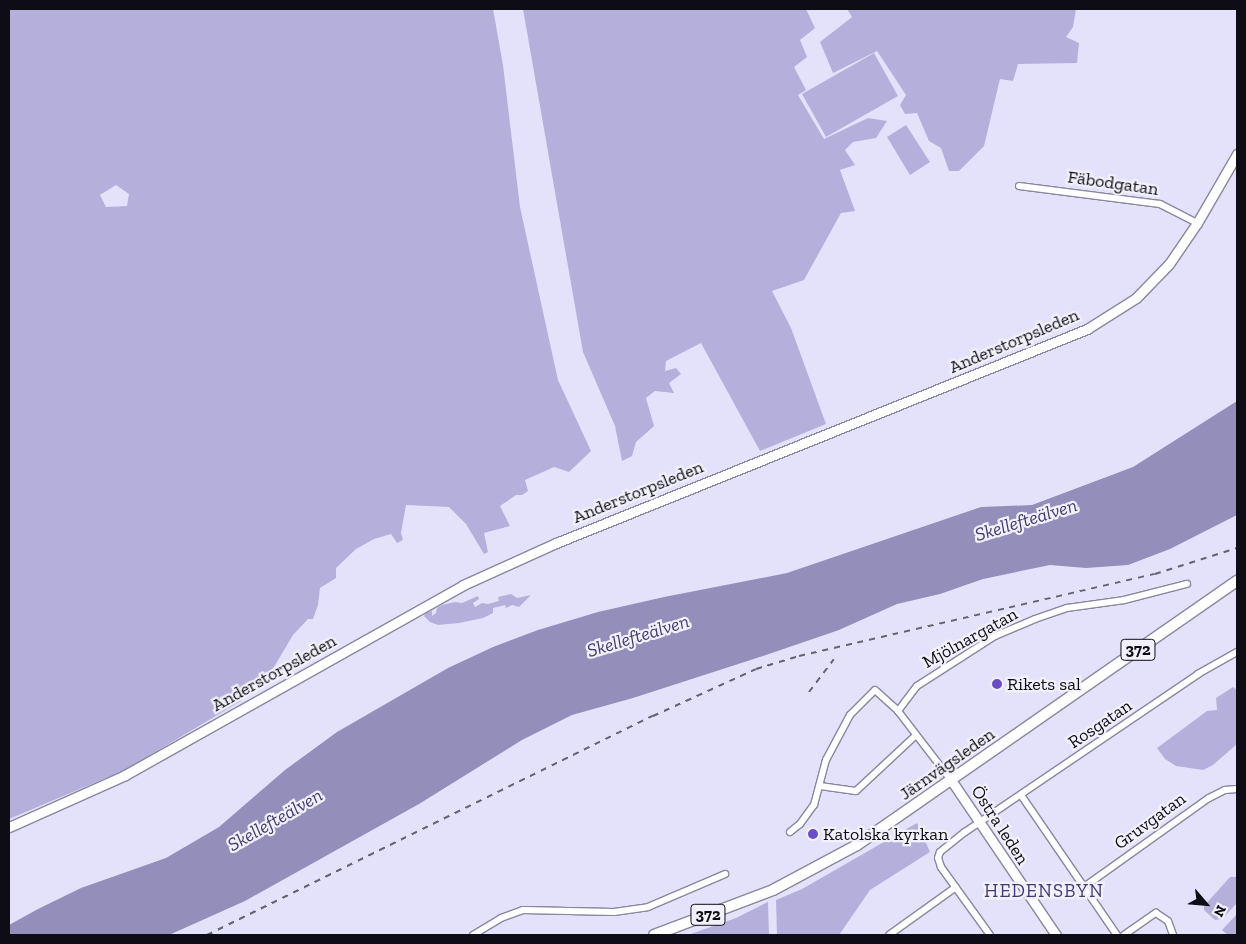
<!DOCTYPE html>
<meta charset="utf-8">
<style>
body{margin:0}
#map{position:relative;width:1246px;height:944px;overflow:hidden;background:#e4e2fa;font-family:"Zilla Slab",serif}
div>[style]{position:absolute}
.green>*{inset:0;background:#b4b0db}
.water>*{inset:0;background:#948fba}
.roads{filter:drop-shadow(1px 0 #88879d) drop-shadow(-1px 0 #88879d) drop-shadow(0 1px #88879d) drop-shadow(0 -1px #88879d)}
.street>*{height:6px;margin:-3px;padding:0 3px;transform-origin:3px;border-radius:3px;background:#fff}
.secondary>*{height:9px;margin:-4.5px;padding:0 4.5px;transform-origin:4.5px;border-radius:4.5px;background:#fff}
.primary>*{height:10px;margin:-5px;padding:0 5px;transform-origin:5px;border-radius:5px;background:#fff}
.rail>*{height:2px;margin-top:-1px;transform-origin:0;background:repeating-linear-gradient(90deg,#656372 0 6px,transparent 0 12px)}
.dots>*{width:14px;height:14px;translate:-50% -50%;box-sizing:border-box;border:2px solid #f2f1fb;border-radius:50%}
span{translate:-50% -50%;white-space:nowrap;text-align:center;line-height:1.15;-webkit-text-stroke:4.5px #f2f1fb;paint-order:stroke}
.shield-label span{padding:1px 4px;background:#f2f1fb;border:1px solid;border-radius:4px;-webkit-text-stroke-width:0}
.shield-label{font-size:16px;color:#0e0d15;font-weight:700}
.street-label{font-size:18px;color:#0e0d15}
.poi-label{font-size:18px;color:#0e0d15}
.left{translate:0 -50%;text-align:left}
.water-label{font-size:19px;color:#423970;font-style:italic}
.neighbourhood-label{font-size:19px;color:#443976;letter-spacing:1px}
.frame{position:absolute;inset:0;border:10px solid #0e0d15;pointer-events:none}
.north{position:absolute;left:1181px;top:879px;width:50px;height:50px;-webkit-text-stroke:4px #f2f1fb;paint-order:stroke;rotate:117deg;font-size:14px;font-weight:700;line-height:20px;text-align:center;color:#0e0d15}
.north::after{content:'';display:block;margin:auto;width:18px;height:22px;background:#0e0d15;clip-path:polygon(50% 0,100% 100%,50% 72%,0 100%)}
</style>
<div id="map">
<div class="green">
<i style="clip-path:polygon(evenodd,9px 9px,493px 9px,503px 65px,520px 207px,558px 380px,591px 451px,569px 472px,554px 467px,525px 480px,528px 491px,522px 495px,516px 495px,500px 506px,510px 526px,484px 533px,488px 552px,484px 554px,466px 524px,449px 507px,406px 505px,401px 533px,403px 540px,397px 543px,391px 534px,374px 539px,356px 549px,336px 568px,336px 578px,320px 588px,318px 605px,313px 619px,308px 619px,293px 635px,271px 672px,253px 684px,242px 695px,241px 701px,125px 770px,9px 819px,9px 9px,116px 185px,129px 194px,127px 206px,106px 207px,100px 195px,116px 185px)"></i>
<i style="clip-path:polygon(523px 9px,806px 9px,815px 28px,800px 40px,807px 57px,794px 67px,806px 90px,798px 95px,824px 139px,868px 118px,887px 121px,876px 138px,853px 142px,845px 150px,855px 165px,840px 170px,855px 211px,841px 213px,804px 280px,772px 291px,791px 328px,826px 424px,760px 451px,701px 343px,666px 361px,665px 371px,676px 368px,681px 374px,669px 383px,674px 393px,655px 391px,646px 398px,654px 426px,636px 442px,632px 456px,622px 461px,615px 426px,583px 352px)"></i>
<i style="clip-path:polygon(847px 9px,1076px 9px,1073px 27px,1066px 37px,1079px 43px,1077px 63px,1018px 64px,1013px 81px,1000px 79px,984px 146px,959px 171px,949px 171px,941px 148px,929px 141px,917px 113px,905px 114px,900px 105px,906px 95px,877px 51px,833px 73px,820px 42px,852px 17px)"></i>
<i style="clip-path:polygon(874px 53px,898px 96px,826px 137px,802px 94px)"></i>
<i style="clip-path:polygon(906px 125px,930px 162px,910px 175px,887px 137px)"></i>
<i style="clip-path:polygon(511px 594px,517px 598px,531px 595px,519px 607px,512px 605px,506px 608px,505px 605px,493px 608px,493px 613px,483px 618px,459px 623px,438px 625px,430px 622px,424px 616px,426px 613px,432px 611px,432px 616px,436px 613px,437px 608px,442px 605px,455px 602px,462px 603px,478px 596px,479px 599px,473px 603px,475px 607px,482px 603px,488px 604px,499px 601px,498px 597px)"></i>
<i style="clip-path:polygon(1233px 687px,1237px 690px,1237px 744px,1213px 765px,1203px 770px,1176px 766px,1165px 759px,1157px 748px,1207px 711px,1217px 710px,1216px 698px)"></i>
<i style="clip-path:polygon(917px 823px,930px 852px,870px 890px,839px 935px,777px 935px,776px 900px,802px 889px)"></i>
<i style="clip-path:polygon(1230px 877px,1237px 877px,1237px 903px,1222px 919px,1215px 920px,1204px 910px,1204px 906px)"></i>
<i style="clip-path:polygon(768px 902px,769px 935px,688px 935px,736px 918px)"></i>
<i style="clip-path:polygon(1237px 914px,1237px 935px,1228px 935px,1222px 930px)"></i>
</div>
<div class="water">
<i style="clip-path:polygon(1237px 401px,1237px 515px,1170px 549px,1128px 565px,1086px 568px,1050px 565px,983px 579px,940px 594px,897px 604px,839px 630px,763px 656px,633px 698px,572px 715px,522px 740px,419px 804px,245px 901px,169px 935px,9px 935px,9px 925px,38px 909px,81px 888px,166px 858px,219px 827px,285px 770px,337px 732px,448px 668px,493px 647px,538px 630px,598px 612px,664px 597px,787px 573px,981px 507px,1032px 505px,1133px 467px)"></i>
</div>
<div class="roads">
<div class="street">
<i style="left:1019px;top:186px;width:142px;rotate:7.3deg"></i>
<i style="left:1160px;top:204px;width:42px;rotate:27.2deg"></i>
<i style="left:898px;top:711px;width:31px;rotate:-53deg"></i>
<i style="left:917px;top:686px;width:93px;rotate:-32.7deg"></i>
<i style="left:995px;top:636px;width:43px;rotate:-23deg"></i>
<i style="left:1035px;top:619px;width:34px;rotate:-19deg"></i>
<i style="left:1067px;top:608px;width:58px;rotate:-8deg"></i>
<i style="left:1124px;top:600px;width:65px;rotate:-14.3deg"></i>
<i style="left:820px;top:786px;width:36px;rotate:8deg"></i>
<i style="left:856px;top:791px;width:82px;rotate:-43deg"></i>
<i style="left:1021px;top:795px;width:170px;rotate:55.6deg"></i>
<i style="left:790px;top:832px;width:13px;rotate:-39deg"></i>
<i style="left:800px;top:824px;width:24px;rotate:-54deg"></i>
<i style="left:814px;top:805px;width:47px;rotate:-75.1deg"></i>
<i style="left:826px;top:760px;width:51px;rotate:-61.9deg"></i>
<i style="left:850px;top:715px;width:35px;rotate:-45deg"></i>
<i style="left:875px;top:690px;width:31px;rotate:42deg"></i>
<i style="left:898px;top:711px;width:87px;rotate:52.5deg"></i>
<i style="left:1084px;top:887px;width:153px;rotate:-35.5deg"></i>
<i style="left:1209px;top:798px;width:18px;rotate:-27deg"></i>
<i style="left:1225px;top:790px;width:12px;rotate:-5deg"></i>
<i style="left:473px;top:935px;width:33px;rotate:-31deg"></i>
<i style="left:501px;top:918px;width:23px;rotate:-20deg"></i>
<i style="left:523px;top:910px;width:91px;rotate:1.3deg"></i>
<i style="left:614px;top:912px;width:34px;rotate:-8deg"></i>
<i style="left:648px;top:907px;width:84px;rotate:-23.2deg"></i>
<i style="left:889px;top:935px;width:82px;rotate:-35.6deg"></i>
<i style="left:990px;top:935px;width:84px;rotate:-125.8deg"></i>
<i style="left:941px;top:867px;width:9px;rotate:-108deg"></i>
<i style="left:938px;top:858px;width:6px;rotate:-72deg"></i>
<i style="left:940px;top:852px;width:32px;rotate:-39deg"></i>
<i style="left:965px;top:832px;width:282px;rotate:-34.1deg"></i>
<i style="left:1198px;top:674px;width:45px;rotate:-29.4deg"></i>
<i style="left:1124px;top:935px;width:39px;rotate:-35deg"></i>
<i style="left:1156px;top:913px;width:14px;rotate:34deg"></i>
<i style="left:1168px;top:921px;width:15px;rotate:70deg"></i>
</div>
<div class="secondary">
<i style="left:951px;top:780px;width:187px;rotate:55.9deg"></i>
<i style="left:9px;top:827px;width:127px;rotate:-24.1deg"></i>
<i style="left:125px;top:775px;width:388px;rotate:-29.3deg"></i>
<i style="left:463px;top:585px;width:102px;rotate:-24.3deg"></i>
<i style="left:556px;top:543px;width:573px;rotate:-21.95deg"></i>
<i style="left:1087px;top:329px;width:58px;rotate:-32.3deg"></i>
<i style="left:1136px;top:298px;width:47px;rotate:-45.9deg"></i>
<i style="left:1169px;top:264px;width:50px;rotate:-55.7deg"></i>
<i style="left:1197px;top:223px;width:80px;rotate:-59.9deg"></i>
</div>
<div class="primary">
<i style="left:654px;top:935px;width:127px;rotate:-20.7deg"></i>
<i style="left:773px;top:890px;width:95px;rotate:-28.2deg"></i>
<i style="left:857px;top:845px;width:463px;rotate:-34.8deg"></i>
</div>
</div>
<div class="rail">
<i style="left:809px;top:692px;width:41px;rotate:-52.9deg"></i>
<i style="left:207px;top:935px;width:497px;rotate:-26.2deg"></i>
<i style="left:653px;top:716px;width:113px;rotate:-24.5deg"></i>
<i style="left:756px;top:669px;width:45px;rotate:-16.8deg"></i>
<i style="left:799px;top:656px;width:365px;rotate:-13deg"></i>
<i style="left:1155px;top:574px;width:86px;rotate:-17.6deg"></i>
</div>
<div class="dots">
<i style="left:997px;top:684px;background:#6a4ec7"></i>
<i style="left:813px;top:834px;background:#6a4ec7"></i>
</div>
<div class="shield-label">
<span style="left:1138px;top:650px">372</span>
<span style="left:708px;top:915px">372</span>
</div>
<div class="street-label">
<span style="left:1113px;top:183px;rotate:8deg">Fäbodgatan</span>
<span style="left:1014px;top:341px;rotate:-23deg">Anderstorpsleden</span>
<span style="left:638px;top:492px;rotate:-22deg">Anderstorpsleden</span>
<span style="left:970px;top:638px;rotate:-29deg">Mjölnargatan</span>
<span style="left:274px;top:673px;rotate:-29deg">Anderstorpsleden</span>
<span style="left:1100px;top:724px;rotate:-34deg">Rosgatan</span>
<span style="left:947px;top:764px;rotate:-35deg">Järnvägsleden</span>
<span style="left:1150px;top:821px;rotate:-36deg">Gruvgatan</span>
<span style="left:1000px;top:825px;rotate:57deg">Östra leden</span>
</div>
<div class="poi-label">
<span class="left" style="left:1007px;top:684px">Rikets sal</span>
<span class="left" style="left:823px;top:834px">Katolska kyrkan</span>
</div>
<div class="water-label">
<span style="left:1026px;top:520px;rotate:-17deg">Skellefteälven</span>
<span style="left:638px;top:636px;rotate:-17deg">Skellefteälven</span>
<span style="left:275px;top:820px;rotate:-30deg">Skellefteälven</span>
</div>
<div class="neighbourhood-label">
<span style="left:1044px;top:891px">HEDENSBYN</span>
</div>
<div class="frame"></div>
<div class="north">N</div>
</div>
